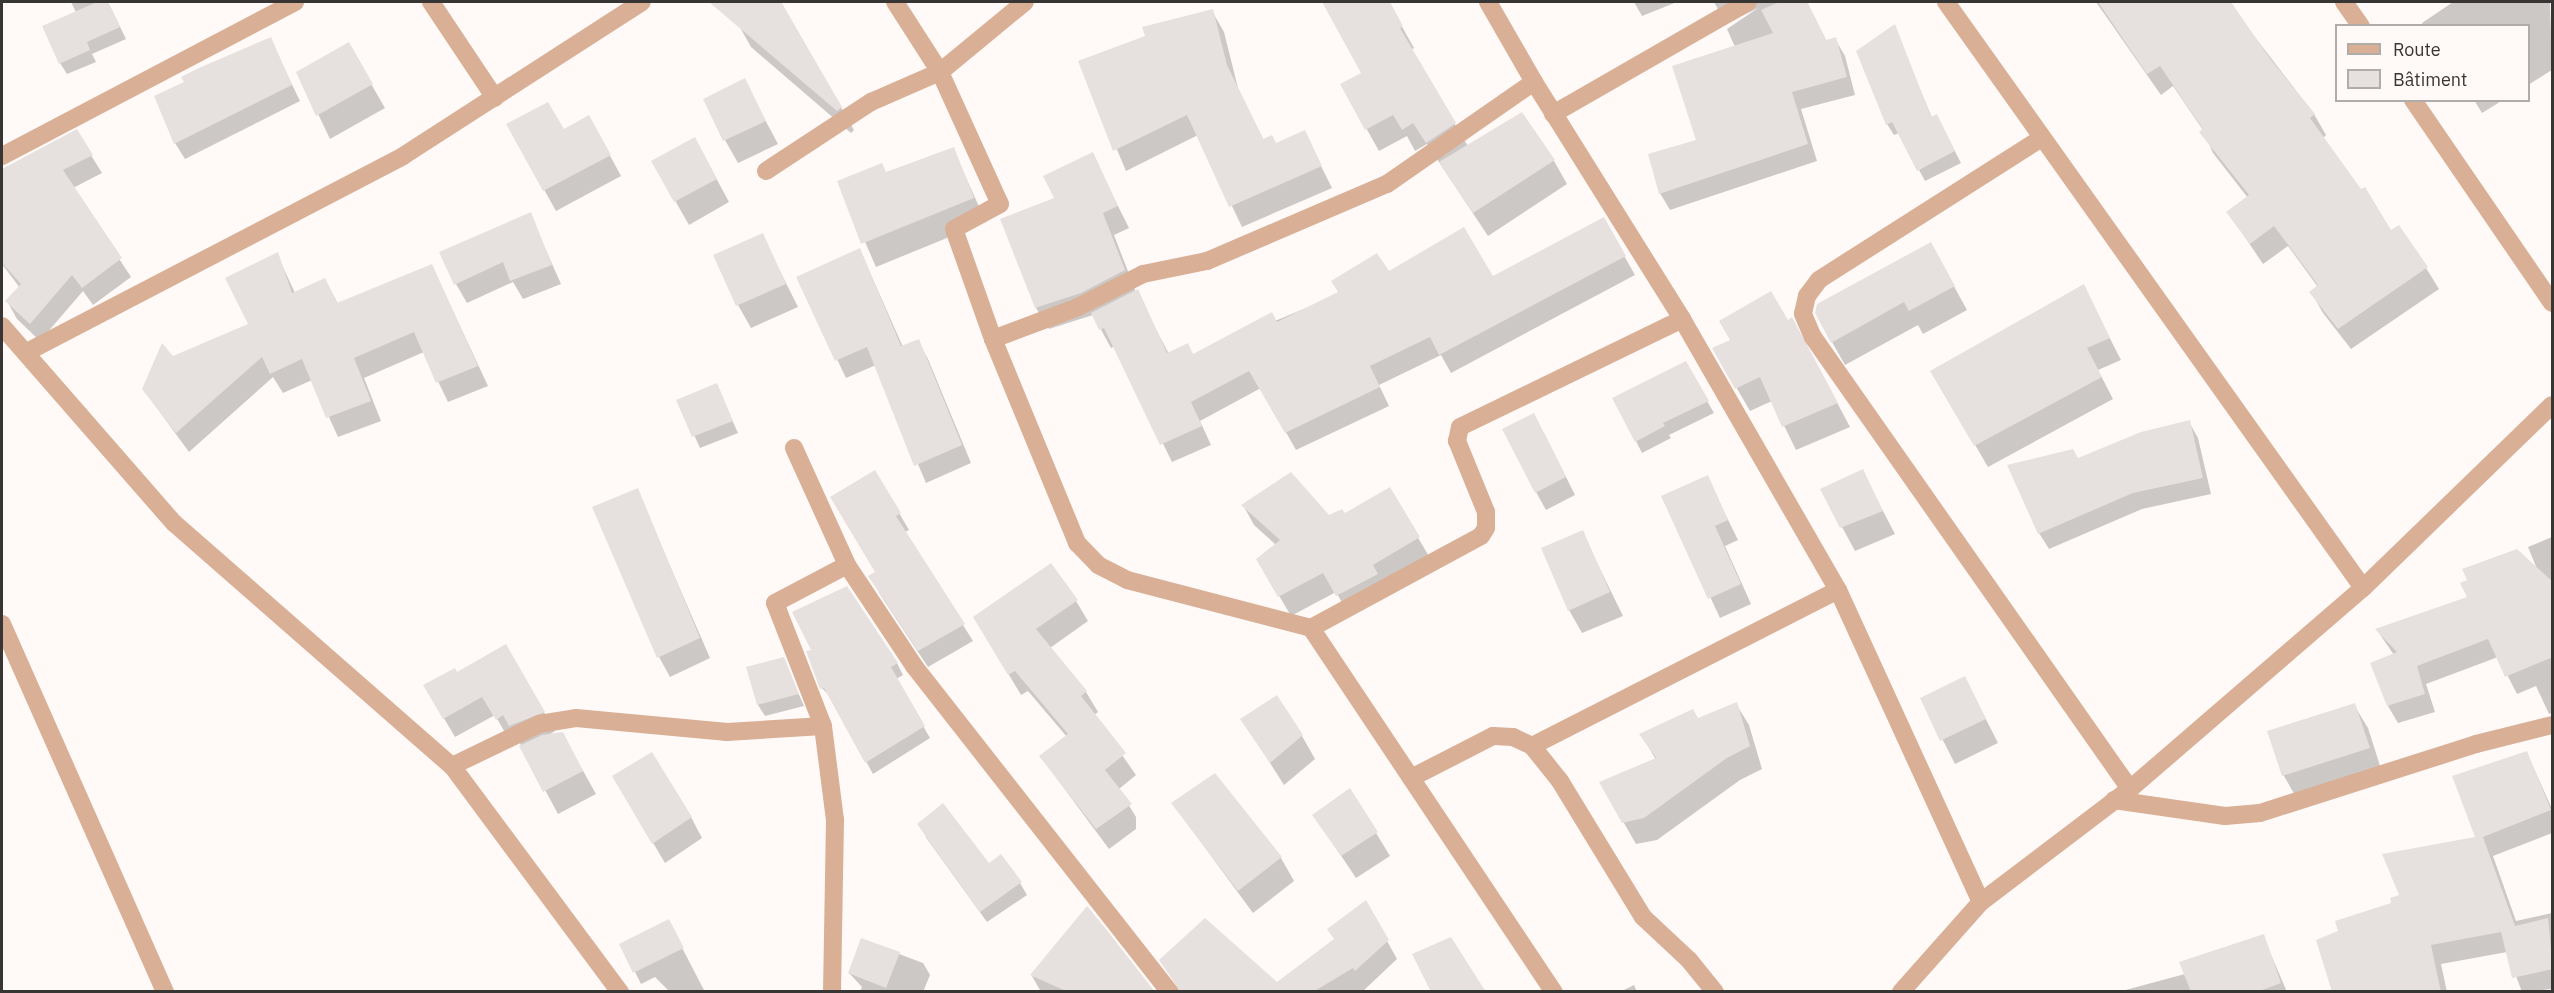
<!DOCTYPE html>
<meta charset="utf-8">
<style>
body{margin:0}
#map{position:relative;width:2554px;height:993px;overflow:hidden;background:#fffaf8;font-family:"IBM Plex Sans",sans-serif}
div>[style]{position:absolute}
.shadow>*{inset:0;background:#0003}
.building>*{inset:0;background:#e6e0de}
.minor>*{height:18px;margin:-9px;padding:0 9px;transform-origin:9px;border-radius:9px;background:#d9af96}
span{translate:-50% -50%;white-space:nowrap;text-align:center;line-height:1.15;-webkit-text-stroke:4.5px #fffaf8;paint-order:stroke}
.frame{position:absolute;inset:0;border:3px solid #383635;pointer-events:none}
.legend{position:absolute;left:2335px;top:24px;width:195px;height:78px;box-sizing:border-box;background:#fffaf8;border:2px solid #afacaa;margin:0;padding:8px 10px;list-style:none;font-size:18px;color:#383635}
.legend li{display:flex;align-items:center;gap:12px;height:30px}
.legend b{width:30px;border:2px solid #afacaa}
</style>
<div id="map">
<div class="shadow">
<i style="clip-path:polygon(71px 2px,108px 2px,126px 39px,92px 54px,96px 62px,67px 74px,60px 63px,76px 12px)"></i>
<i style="clip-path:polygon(731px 2px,781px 2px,854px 130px,851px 133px,751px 47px,727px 4px)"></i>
<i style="clip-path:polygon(1347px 2px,1388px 2px,1414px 48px,1411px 50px,1469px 148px,1554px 161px,1567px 184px,1488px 236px,1427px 144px,1415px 151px,1407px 136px,1379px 151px,1342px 85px,1364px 73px,1329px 11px)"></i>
<i style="clip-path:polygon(1634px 2px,1677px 2px,1642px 16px)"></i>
<i style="clip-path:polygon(1714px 2px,1807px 2px,1827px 42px,1835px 39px,1845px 56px,1855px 95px,1801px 109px,1817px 161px,1670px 210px,1660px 193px,1698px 141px,1735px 47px,1727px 29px,1758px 8px,1726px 24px)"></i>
<i style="clip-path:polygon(2096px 2px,2228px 2px,2314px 114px,2326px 135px,2323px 138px,2391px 232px,2426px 268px,2439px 289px,2351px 349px,2323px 313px,2311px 292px,2318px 287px,2288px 246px,2263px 264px,2228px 212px,2248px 198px,2213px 153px,2203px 130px,2173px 86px,2161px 95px)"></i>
<i style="clip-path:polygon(2453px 2px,2550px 2px,2552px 70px,2528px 85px,2528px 26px,2423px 26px,2422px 23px)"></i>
<i style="clip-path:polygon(1212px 11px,1224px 32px,1238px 88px,1264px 141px,1276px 145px,1304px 132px,1332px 188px,1242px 227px,1198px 135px,1126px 171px,1080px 62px)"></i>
<i style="clip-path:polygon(1894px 26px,1932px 118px,1943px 128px,1961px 163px,1925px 181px,1899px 133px,1894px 135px,1887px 124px)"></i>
<i style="clip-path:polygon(270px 39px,300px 101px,185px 159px,175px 143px)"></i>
<i style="clip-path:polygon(348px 44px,385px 108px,330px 139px,298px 72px)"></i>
<i style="clip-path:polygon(744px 80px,778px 144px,738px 163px,725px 140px)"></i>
<i style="clip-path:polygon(2474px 100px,2503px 100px,2482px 113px)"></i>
<i style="clip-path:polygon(508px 125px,600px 137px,621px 176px,556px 211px)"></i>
<i style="clip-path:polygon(76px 131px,102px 173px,73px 188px,131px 277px,93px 305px,83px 291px,40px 341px,17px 319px,7px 301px,20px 288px,2px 264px,2px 170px)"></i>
<i style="clip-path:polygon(953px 149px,986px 222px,876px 267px,839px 182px,887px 173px)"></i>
<i style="clip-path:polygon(1092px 154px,1129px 228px,1114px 235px,1136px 292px,1169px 354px,1193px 355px,1388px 274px,1492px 278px,1606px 224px,1635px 275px,1451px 373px,1441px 355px,1379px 385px,1389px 406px,1296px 450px,1261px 388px,1200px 421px,1211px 445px,1172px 462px,1115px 346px,1111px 348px,1093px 315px,1049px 329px,1036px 308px,1056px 199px)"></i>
<i style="clip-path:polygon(653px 162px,708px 163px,729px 202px,689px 225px)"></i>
<i style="clip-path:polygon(530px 214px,561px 284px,523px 299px,513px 282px,467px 303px,456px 284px)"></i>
<i style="clip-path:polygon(762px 235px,798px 307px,751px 328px,738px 305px)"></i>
<i style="clip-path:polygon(860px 250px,903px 347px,918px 341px,928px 359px,971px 463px,926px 483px,876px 365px,846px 378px,798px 278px)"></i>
<i style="clip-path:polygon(277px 254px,295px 293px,325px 279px,338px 304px,432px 266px,488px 386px,448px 402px,424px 352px,364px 378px,381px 421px,338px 437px,312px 380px,283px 393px,273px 377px,189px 452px,143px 389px,173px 358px,250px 324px)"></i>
<i style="clip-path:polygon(1944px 268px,1967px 310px,1923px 334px,1918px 325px,1845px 365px,1832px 342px)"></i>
<i style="clip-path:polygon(2083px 286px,2121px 360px,2098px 370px,2113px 399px,1988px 467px,1932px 371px)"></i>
<i style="clip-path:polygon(1787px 322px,1805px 342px,1850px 427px,1796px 450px,1772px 401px,1750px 411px,1714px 349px)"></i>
<i style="clip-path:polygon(1685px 363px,1714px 413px,1669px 435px,1671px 438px,1642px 453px,1636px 441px)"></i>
<i style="clip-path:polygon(716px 384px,738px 433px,700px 448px,678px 400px)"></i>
<i style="clip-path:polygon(2189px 422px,2198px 438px,2211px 494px,2142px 509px,2049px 549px,2039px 533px,2078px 459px)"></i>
<i style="clip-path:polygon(1544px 433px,1575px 495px,1546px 510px,1536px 492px)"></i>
<i style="clip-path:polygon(1862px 471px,1895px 534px,1855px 551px,1822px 490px)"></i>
<i style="clip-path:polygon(875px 472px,909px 530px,905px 532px,973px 641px,928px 667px,879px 593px)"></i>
<i style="clip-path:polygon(1707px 477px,1738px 540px,1725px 546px,1751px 604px,1720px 618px,1663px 496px)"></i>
<i style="clip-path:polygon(1389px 489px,1430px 558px,1349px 615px,1336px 592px,1291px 616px,1258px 560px,1276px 545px,1254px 525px,1243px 505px,1329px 517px,1344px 515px)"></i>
<i style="clip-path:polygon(637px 490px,710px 658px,670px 677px,659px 657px)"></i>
<i style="clip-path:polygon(1582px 532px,1623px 616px,1582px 633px,1569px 610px)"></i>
<i style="clip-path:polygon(2552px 537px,2552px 713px,2549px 714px,2536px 686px,2517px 694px,2498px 657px,2426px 684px,2435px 712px,2398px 723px,2388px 706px,2394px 655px,2377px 630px,2470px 598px,2537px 569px,2528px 547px)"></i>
<i style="clip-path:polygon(1076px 601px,1088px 621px,1050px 648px,1086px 692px,1098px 712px,1094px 715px,1136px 775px,1119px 789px,1136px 817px,1136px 829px,1109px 849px,1041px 757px,1067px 737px,1028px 691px,1021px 695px,987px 638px)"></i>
<i style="clip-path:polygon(505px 646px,555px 731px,549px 735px,562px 733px,596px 794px,558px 814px,515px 734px,508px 738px,495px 715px,455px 737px,425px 686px,457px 674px)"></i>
<i style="clip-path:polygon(783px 659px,804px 706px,765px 716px,758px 705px)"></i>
<i style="clip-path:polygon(897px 663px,903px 675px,896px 679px,930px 738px,873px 774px,832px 699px,822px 688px)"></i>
<i style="clip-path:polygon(1965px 678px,1998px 743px,1955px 764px,1922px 699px)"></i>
<i style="clip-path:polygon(1736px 704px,1749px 725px,1762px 769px,1740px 780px,1657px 840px,1636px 844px,1601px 783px,1656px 760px,1641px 734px,1698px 720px)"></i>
<i style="clip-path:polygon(2354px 705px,2368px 728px,2382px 772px,2297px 799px,2284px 776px,2269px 732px)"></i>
<i style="clip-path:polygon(1242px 719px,1302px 736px,1315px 759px,1284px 785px)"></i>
<i style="clip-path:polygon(2527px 753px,2552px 809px,2552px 833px,2493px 856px,2516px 921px,2552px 913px,2552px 989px,2522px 992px,2507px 952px,2441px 964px,2447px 992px,2334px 992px,2393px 904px,2477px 838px)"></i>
<i style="clip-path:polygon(1215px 775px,1281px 858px,1294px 881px,1253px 913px,1173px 804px)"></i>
<i style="clip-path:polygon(1350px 790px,1390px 856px,1356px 878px,1314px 815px)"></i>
<i style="clip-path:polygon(626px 797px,691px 817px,702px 838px,665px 863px)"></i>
<i style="clip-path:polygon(925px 836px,1020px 883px,1027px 895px,987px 922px)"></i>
<i style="clip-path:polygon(1366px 903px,1397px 959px,1362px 992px,1181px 992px,1161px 961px,1277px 984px,1335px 940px)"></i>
<i style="clip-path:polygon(2263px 936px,2287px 992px,2118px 992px,2185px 974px)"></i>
<i style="clip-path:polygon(677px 938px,705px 992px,670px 992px,655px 977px,641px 984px,621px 944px)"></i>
<i style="clip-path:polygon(862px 940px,923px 963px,930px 975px,923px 992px,860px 992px,862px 987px,849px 973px)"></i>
<i style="clip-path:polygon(1032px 976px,1153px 992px,1041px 992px)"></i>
<i style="clip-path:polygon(1634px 985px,1637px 992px,1620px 992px)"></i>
</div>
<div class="building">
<i style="clip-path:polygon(97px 2px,108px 2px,120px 27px,87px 42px,90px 50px,59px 64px,42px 26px)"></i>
<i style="clip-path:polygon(709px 2px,781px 2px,842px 107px,837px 111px)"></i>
<i style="clip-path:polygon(1322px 2px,1390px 2px,1403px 26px,1400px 28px,1456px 123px,1426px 143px,1413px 123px,1402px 130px,1393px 115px,1365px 130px,1340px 84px,1361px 73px)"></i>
<i style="clip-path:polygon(1779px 2px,1807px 2px,1826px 40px,1836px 37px,1847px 77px,1792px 92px,1808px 144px,1659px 194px,1648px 154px,1696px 140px,1672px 66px,1773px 33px,1761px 10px)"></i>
<i style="clip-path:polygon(2098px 2px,2231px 2px,2271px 60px,2315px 114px,2310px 118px,2361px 189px,2365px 187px,2391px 230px,2399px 225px,2428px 267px,2338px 329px,2309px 292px,2318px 285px,2274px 226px,2250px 244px,2226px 212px,2249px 195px,2199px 132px,2203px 129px,2160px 66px,2147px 74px)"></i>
<i style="clip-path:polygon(1213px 9px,1227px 65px,1263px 139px,1272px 135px,1276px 143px,1305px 130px,1322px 166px,1229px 207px,1187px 115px,1113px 151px,1078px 61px,1145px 36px,1142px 27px)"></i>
<i style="clip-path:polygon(1895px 24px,1931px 117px,1937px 114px,1955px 151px,1917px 171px,1892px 122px,1886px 125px,1856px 51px)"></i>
<i style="clip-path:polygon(271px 37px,292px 85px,174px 144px,154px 96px,184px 82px,181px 77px,199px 68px)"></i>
<i style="clip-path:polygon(349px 42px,373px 84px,316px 116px,296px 72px)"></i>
<i style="clip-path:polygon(745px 78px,766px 121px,723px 141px,703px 99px)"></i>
<i style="clip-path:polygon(548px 102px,564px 129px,589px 115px,611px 155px,543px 191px,506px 124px)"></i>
<i style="clip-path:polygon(1522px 112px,1555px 160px,1473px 213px,1439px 162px)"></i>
<i style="clip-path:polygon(77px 129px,93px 155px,63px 170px,122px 258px,82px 288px,72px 275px,30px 324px,5px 301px,21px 284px,2px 263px,2px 169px)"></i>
<i style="clip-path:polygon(695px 137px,717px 179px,674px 202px,651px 161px)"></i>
<i style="clip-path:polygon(954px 147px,974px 198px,861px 244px,837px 181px,882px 163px,886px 172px)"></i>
<i style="clip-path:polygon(1093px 152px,1118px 206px,1103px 213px,1125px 270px,1081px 293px,1035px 308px,1000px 219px,1054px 198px,1043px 176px)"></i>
<i style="clip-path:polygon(531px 212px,552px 265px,510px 281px,503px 262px,454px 285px,439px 252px)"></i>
<i style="clip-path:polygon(1604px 217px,1626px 256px,1439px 355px,1430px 337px,1370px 366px,1380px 387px,1285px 433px,1249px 371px,1191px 402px,1202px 426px,1160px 445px,1104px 328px,1099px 330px,1091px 313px,1138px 289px,1167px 353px,1188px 343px,1193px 354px,1272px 312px,1277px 322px,1338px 292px,1331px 281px,1377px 253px,1389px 271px,1464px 227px,1493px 276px)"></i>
<i style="clip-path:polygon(763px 233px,786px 284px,736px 306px,713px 255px)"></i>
<i style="clip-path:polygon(1931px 242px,1955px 286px,1909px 311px,1904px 302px,1831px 343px,1815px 313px,1817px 304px)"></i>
<i style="clip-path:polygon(860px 248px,901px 346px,919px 339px,962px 445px,914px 466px,867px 347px,835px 361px,796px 277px)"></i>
<i style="clip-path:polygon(278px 252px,292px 293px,325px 278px,337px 303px,432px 264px,478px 366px,436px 383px,414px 332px,354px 358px,371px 401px,326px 418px,302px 359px,270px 374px,262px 357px,176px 433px,142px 389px,162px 343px,173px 356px,248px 324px,225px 278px)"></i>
<i style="clip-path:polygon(2084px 284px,2110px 338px,2087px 348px,2102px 377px,1974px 446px,1930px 371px)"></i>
<i style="clip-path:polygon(1771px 291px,1788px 320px,1792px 317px,1838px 403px,1782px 427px,1760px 377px,1735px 389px,1712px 348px,1730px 340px,1719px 321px)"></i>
<i style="clip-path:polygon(1686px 361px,1709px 401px,1663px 423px,1665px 426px,1635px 442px,1612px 398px)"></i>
<i style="clip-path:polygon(717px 383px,733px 421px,692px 437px,676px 400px)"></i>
<i style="clip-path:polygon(1534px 413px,1566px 477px,1535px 493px,1502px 429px)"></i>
<i style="clip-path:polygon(2190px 420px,2203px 478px,2133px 493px,2038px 534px,2007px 465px,2073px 449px,2078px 458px,2141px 432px)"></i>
<i style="clip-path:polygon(1863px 469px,1883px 511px,1840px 528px,1820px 489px)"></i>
<i style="clip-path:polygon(875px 470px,901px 513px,896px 516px,965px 624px,918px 651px,868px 576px,875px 572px,830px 497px)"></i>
<i style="clip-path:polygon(1291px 472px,1329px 515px,1342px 509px,1345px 513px,1390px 487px,1420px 537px,1373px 565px,1378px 574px,1336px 596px,1323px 573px,1278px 597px,1256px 559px,1280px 540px,1241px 505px)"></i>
<i style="clip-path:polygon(1708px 475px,1728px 520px,1715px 526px,1741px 584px,1708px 599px,1661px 496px)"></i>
<i style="clip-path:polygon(638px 488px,700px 638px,657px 658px,592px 507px)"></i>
<i style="clip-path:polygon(1583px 530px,1610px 592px,1568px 611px,1541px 548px)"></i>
<i style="clip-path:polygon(2517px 549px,2553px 582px,2553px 657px,2505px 677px,2488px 639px,2417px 666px,2425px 694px,2387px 706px,2370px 663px,2397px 652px,2375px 629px,2467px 597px,2460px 583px,2467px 580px,2462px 569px)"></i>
<i style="clip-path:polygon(1051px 563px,1078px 600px,1036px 629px,1087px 691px,1081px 696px,1126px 753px,1105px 770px,1132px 804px,1096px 829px,1039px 756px,1068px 734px,1015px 671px,1008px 675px,973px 617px)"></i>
<i style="clip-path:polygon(847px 586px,898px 663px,891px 667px,925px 726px,865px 763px,824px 688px,820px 689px,806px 651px,811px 650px,792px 612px)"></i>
<i style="clip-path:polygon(506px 644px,545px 712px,509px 726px,503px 715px,496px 720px,482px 697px,443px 719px,423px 685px,455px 668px,457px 672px)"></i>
<i style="clip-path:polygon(784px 657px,799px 694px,757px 705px,746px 667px)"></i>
<i style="clip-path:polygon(1965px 676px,1986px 719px,1940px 741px,1920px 698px)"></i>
<i style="clip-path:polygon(1277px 695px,1303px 735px,1270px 763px,1240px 719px)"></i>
<i style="clip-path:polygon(1737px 702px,1750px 746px,1727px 758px,1644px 818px,1622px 823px,1599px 782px,1656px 758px,1639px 734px,1693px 709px,1698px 718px)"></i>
<i style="clip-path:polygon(2355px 703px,2370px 748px,2282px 776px,2267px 731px)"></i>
<i style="clip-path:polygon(563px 732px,583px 771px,543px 792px,519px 746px,542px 735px)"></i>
<i style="clip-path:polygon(2527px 751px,2551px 810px,2483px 837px,2515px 926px,2548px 918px,2553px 969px,2512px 978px,2501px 932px,2431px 945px,2441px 992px,2332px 992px,2316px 940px,2338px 931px,2335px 921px,2391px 903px,2390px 898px,2399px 895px,2382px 854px,2475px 837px,2452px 776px)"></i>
<i style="clip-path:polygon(652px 752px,692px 817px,652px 844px,612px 776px)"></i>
<i style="clip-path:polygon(1215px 773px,1282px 857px,1238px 891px,1171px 803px)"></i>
<i style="clip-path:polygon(1350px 788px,1378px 832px,1341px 856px,1312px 815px)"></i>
<i style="clip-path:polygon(943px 803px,989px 863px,1001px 854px,1022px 882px,980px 912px,917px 824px)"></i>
<i style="clip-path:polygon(1366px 900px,1389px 940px,1355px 971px,1353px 968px,1313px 992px,1181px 992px,1159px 960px,1205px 918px,1277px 982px,1334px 939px,1327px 929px)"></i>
<i style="clip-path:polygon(1087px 906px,1106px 929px,1155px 992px,1068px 992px,1030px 975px)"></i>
<i style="clip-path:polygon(669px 919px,684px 948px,633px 973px,619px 944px)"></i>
<i style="clip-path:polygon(2264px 934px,2281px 983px,2257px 992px,2191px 992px,2179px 962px)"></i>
<i style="clip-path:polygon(1451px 937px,1486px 992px,1431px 992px,1412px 954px)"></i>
<i style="clip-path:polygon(861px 938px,900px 952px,886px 988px,848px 973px)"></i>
</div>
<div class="minor">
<i style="left:431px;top:2px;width:115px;rotate:56.3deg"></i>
<i style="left:895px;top:2px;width:83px;rotate:57.3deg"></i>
<i style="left:940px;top:72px;width:145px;rotate:65.6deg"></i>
<i style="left:1000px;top:204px;width:52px;rotate:151.5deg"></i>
<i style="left:954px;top:229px;width:117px;rotate:70.5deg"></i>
<i style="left:993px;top:339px;width:221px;rotate:67.6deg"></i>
<i style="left:1077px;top:543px;width:30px;rotate:46deg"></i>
<i style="left:1098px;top:565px;width:33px;rotate:27deg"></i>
<i style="left:1127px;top:580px;width:190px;rotate:14.6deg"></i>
<i style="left:1311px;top:628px;width:438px;rotate:56.3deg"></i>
<i style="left:1488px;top:2px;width:92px;rotate:60.1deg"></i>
<i style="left:1534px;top:82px;width:279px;rotate:58deg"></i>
<i style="left:1682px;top:319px;width:313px;rotate:60.1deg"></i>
<i style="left:1838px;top:590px;width:343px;rotate:65.4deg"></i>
<i style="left:1946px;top:2px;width:719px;rotate:54.56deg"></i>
<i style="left:2344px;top:2px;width:29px;rotate:55deg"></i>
<i style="left:2413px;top:100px;width:246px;rotate:55.6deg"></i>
<i style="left:1553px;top:114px;width:225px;rotate:-29.9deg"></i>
<i style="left:2040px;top:139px;width:262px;rotate:147.5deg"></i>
<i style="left:1819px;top:280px;width:20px;rotate:127deg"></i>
<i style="left:1807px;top:296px;width:18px;rotate:103deg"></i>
<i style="left:1803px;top:314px;width:25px;rotate:67deg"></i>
<i style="left:1813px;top:337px;width:552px;rotate:54.96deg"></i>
<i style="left:2px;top:156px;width:331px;rotate:-27.7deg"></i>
<i style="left:766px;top:171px;width:126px;rotate:-33.3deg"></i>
<i style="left:871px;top:102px;width:75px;rotate:-23.5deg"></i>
<i style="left:940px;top:72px;width:110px;rotate:-39.5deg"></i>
<i style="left:2px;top:326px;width:262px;rotate:48.9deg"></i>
<i style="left:174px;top:523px;width:369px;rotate:41.2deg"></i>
<i style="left:452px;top:766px;width:282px;rotate:53.4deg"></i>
<i style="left:993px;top:339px;width:91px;rotate:-20.6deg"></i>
<i style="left:1078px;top:307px;width:73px;rotate:-26.9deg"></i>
<i style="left:1143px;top:274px;width:65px;rotate:-11.5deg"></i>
<i style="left:1207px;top:261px;width:196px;rotate:-23.2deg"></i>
<i style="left:1387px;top:184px;width:179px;rotate:-34.8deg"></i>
<i style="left:27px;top:352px;width:424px;rotate:-27.5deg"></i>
<i style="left:403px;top:156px;width:284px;rotate:-32.8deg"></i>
<i style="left:794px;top:448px;width:128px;rotate:65.6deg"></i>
<i style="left:847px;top:565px;width:121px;rotate:56.4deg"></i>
<i style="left:914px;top:666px;width:415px;rotate:51.9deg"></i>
<i style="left:2px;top:624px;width:402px;rotate:66.1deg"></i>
<i style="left:1311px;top:628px;width:193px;rotate:-28.4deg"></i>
<i style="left:1481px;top:536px;width:9px;rotate:-58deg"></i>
<i style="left:1486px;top:528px;width:16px;rotate:-90deg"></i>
<i style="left:1486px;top:512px;width:77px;rotate:-112.2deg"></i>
<i style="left:1457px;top:441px;width:14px;rotate:-78deg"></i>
<i style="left:1460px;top:427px;width:247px;rotate:-25.9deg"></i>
<i style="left:1532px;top:746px;width:343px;rotate:-27deg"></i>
<i style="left:452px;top:766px;width:97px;rotate:-25.8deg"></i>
<i style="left:539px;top:724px;width:37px;rotate:-9deg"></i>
<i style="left:576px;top:718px;width:152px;rotate:5.3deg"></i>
<i style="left:727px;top:732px;width:96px;rotate:-3.6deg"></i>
<i style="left:1411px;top:778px;width:92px;rotate:-27.1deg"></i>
<i style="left:1493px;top:736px;width:20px;rotate:3deg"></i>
<i style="left:1513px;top:737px;width:21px;rotate:25deg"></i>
<i style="left:1532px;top:746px;width:45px;rotate:51.3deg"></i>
<i style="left:1560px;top:781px;width:159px;rotate:58.6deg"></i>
<i style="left:1643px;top:917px;width:63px;rotate:43.1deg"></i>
<i style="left:1689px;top:960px;width:41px;rotate:50.9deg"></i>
<i style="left:2114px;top:800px;width:112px;rotate:8.2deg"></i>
<i style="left:2225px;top:816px;width:35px;rotate:-5deg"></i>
<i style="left:2260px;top:813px;width:227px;rotate:-17.7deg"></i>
<i style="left:2476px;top:744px;width:78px;rotate:-14deg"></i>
<i style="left:832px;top:992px;width:172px;rotate:-89deg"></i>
<i style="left:835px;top:820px;width:95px;rotate:-97.3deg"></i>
<i style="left:823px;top:726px;width:132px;rotate:-111.3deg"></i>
<i style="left:775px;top:603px;width:81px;rotate:-27.8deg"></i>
<i style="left:1901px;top:992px;width:120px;rotate:-48.4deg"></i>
<i style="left:1981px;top:902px;width:187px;rotate:-37.2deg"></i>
<i style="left:2130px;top:789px;width:308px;rotate:-40.8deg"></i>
<i style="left:2363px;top:588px;width:263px;rotate:-44.1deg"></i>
</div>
<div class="frame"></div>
<ul class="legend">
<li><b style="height:8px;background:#d9af96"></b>Route</li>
<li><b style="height:16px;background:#e6e0de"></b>Bâtiment</li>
</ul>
</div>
